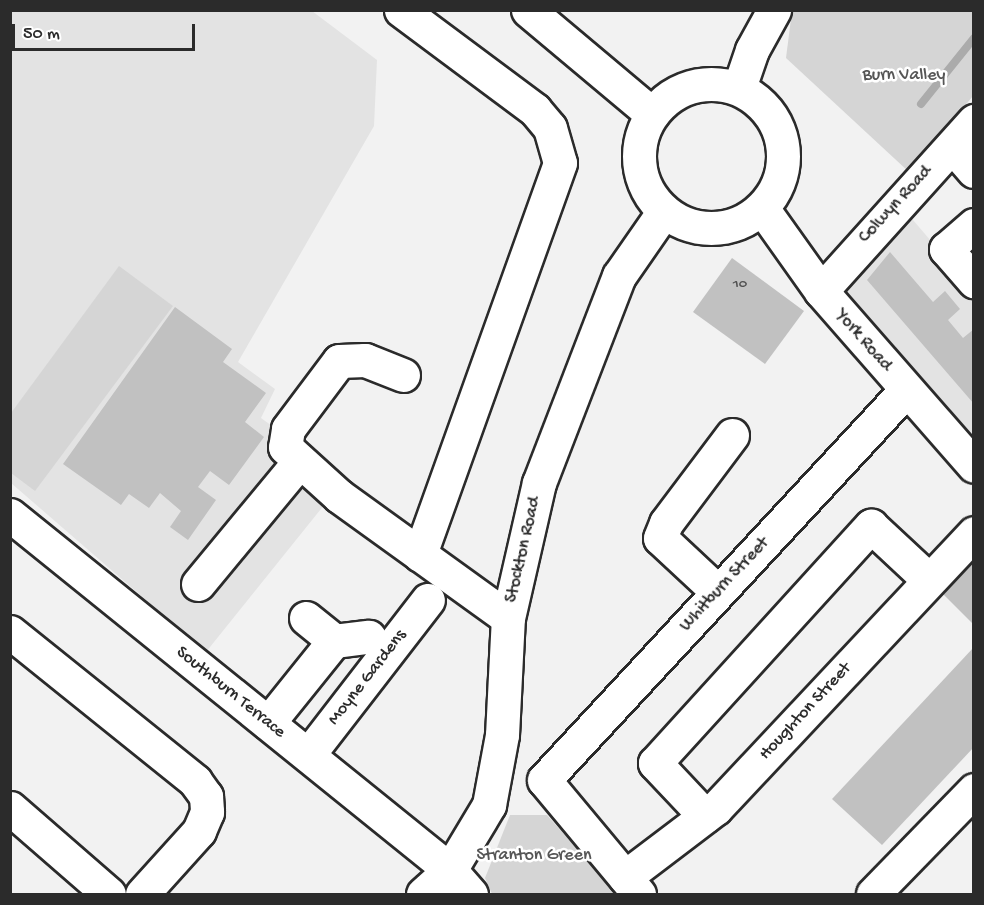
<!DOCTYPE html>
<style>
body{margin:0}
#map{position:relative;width:984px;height:905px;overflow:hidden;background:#f2f2f2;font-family:"Gochi Hand",sans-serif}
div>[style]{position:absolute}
.built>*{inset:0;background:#e3e3e3}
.green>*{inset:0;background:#d5d5d5}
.stream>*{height:8px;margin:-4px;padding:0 4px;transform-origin:4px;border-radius:4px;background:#ababab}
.building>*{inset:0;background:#c1c1c1}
.roads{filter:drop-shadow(2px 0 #2b2b2b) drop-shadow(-2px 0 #2b2b2b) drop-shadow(0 2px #2b2b2b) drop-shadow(0 -2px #2b2b2b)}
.minor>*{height:33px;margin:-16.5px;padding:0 16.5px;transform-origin:16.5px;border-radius:16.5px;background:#fff}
.major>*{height:33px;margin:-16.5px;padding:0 16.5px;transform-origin:16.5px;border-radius:16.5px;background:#fff}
.major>.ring{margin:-16.5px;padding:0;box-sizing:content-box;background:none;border:33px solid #fff;border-radius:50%}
span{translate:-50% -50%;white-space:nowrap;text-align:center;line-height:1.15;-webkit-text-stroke:5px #fff;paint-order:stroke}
.number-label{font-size:15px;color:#505050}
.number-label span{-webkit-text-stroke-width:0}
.park-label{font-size:18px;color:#565656}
.street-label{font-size:18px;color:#2b2b2b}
.frame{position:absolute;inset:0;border:12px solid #2b2b2b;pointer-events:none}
.scale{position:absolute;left:12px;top:24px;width:183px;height:27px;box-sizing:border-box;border:3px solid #2b2b2b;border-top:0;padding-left:8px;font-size:18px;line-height:21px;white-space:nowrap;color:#2b2b2b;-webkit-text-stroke:4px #fff;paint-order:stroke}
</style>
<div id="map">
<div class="built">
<i style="clip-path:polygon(11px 11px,312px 11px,377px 60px,374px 126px,238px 362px,275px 389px,261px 418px,345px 479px,206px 652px,11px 483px)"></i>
<i style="clip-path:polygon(907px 213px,973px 290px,973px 440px,844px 289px)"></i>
</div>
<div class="green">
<i style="clip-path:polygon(792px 11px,973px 11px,973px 96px,909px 172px,786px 58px)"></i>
<i style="clip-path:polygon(119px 266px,173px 306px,35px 491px,11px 473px,11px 413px)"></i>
<i style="clip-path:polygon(510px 815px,547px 815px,617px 894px,492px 894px,485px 878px)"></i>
</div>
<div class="stream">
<i style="left:921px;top:104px;width:85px;rotate:-51.2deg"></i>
</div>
<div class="building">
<i style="clip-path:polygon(890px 252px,933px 302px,945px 291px,960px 309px,948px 320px,963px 338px,974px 329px,974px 404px,867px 280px)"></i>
<i style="clip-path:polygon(732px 258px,804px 311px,765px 364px,693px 312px)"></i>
<i style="clip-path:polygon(175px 307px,232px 349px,223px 362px,266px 393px,245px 422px,264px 437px,229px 485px,210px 471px,198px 487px,216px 500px,188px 540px,170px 527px,181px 511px,160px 493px,149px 508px,129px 494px,121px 505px,63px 464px)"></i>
<i style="clip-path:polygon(974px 551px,974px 625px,938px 589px)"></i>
<i style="clip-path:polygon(974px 647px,974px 747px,882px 845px,832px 799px)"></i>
</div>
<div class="roads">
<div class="minor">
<i style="left:401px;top:10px;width:167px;rotate:36.7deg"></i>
<i style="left:535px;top:110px;width:23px;rotate:50deg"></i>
<i style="left:550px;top:128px;width:36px;rotate:74deg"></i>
<i style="left:560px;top:163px;width:416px;rotate:109.7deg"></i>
<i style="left:739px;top:88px;width:40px;rotate:-71.1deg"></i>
<i style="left:752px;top:50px;width:46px;rotate:-61.2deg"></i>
<i style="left:952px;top:146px;width:33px;rotate:49deg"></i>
<i style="left:974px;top:225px;width:37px;rotate:139deg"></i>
<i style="left:946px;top:249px;width:43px;rotate:48.8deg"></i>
<i style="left:821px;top:291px;width:229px;rotate:-48deg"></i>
<i style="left:403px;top:375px;width:41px;rotate:-158.5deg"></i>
<i style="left:365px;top:360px;width:26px;rotate:178deg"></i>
<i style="left:339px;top:361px;width:85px;rotate:126.9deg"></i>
<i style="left:288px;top:429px;width:18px;rotate:99deg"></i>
<i style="left:285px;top:447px;width:73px;rotate:42.2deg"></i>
<i style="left:339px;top:496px;width:208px;rotate:35.8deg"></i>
<i style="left:10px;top:515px;width:565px;rotate:38.9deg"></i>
<i style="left:450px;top:870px;width:32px;rotate:49deg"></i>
<i style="left:198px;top:584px;width:158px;rotate:-50.4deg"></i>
<i style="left:718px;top:592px;width:79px;rotate:-137deg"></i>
<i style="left:660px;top:538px;width:16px;rotate:-68deg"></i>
<i style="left:666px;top:523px;width:110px;rotate:-53.1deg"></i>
<i style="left:306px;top:618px;width:36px;rotate:39deg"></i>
<i style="left:334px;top:641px;width:35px;rotate:-7deg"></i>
<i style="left:10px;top:632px;width:238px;rotate:38.8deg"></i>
<i style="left:195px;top:781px;width:19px;rotate:54deg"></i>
<i style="left:206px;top:796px;width:16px;rotate:86deg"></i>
<i style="left:207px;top:812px;width:21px;rotate:113deg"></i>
<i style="left:199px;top:831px;width:85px;rotate:132.1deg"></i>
<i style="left:268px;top:723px;width:105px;rotate:-51.2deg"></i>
<i style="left:308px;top:755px;width:196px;rotate:-52.3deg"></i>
<i style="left:10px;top:808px;width:131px;rotate:41deg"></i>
<i style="left:705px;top:816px;width:73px;rotate:-133.3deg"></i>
<i style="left:655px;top:763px;width:321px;rotate:-47.7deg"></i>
<i style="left:871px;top:526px;width:79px;rotate:43deg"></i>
<i style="left:625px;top:877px;width:114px;rotate:-37.2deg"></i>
<i style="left:716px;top:808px;width:377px;rotate:-46.8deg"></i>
<i style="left:423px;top:894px;width:36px;rotate:-42deg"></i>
<i style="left:450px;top:870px;width:76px;rotate:-59deg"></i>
<i style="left:489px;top:805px;width:71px;rotate:-79.5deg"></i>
<i style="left:502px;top:735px;width:117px;rotate:-87.1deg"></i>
<i style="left:508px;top:618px;width:139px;rotate:-77.1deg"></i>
<i style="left:539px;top:483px;width:222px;rotate:-68.9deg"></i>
<i style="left:619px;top:276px;width:79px;rotate:-55.3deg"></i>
<i style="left:639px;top:894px;width:148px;rotate:-129.8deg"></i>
<i style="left:544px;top:780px;width:532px;rotate:-47.13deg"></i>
<i style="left:873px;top:894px;width:145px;rotate:-45.8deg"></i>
</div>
<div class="major">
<i style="left:528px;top:10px;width:162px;rotate:40deg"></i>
<i class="ring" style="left:639px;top:84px;width:111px;height:111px"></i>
<i style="left:762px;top:208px;width:102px;rotate:54.6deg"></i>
<i style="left:821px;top:291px;width:232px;rotate:48.8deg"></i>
</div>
</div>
<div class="number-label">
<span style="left:740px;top:285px">10</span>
</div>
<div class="park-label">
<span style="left:904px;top:76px">Burn Valley</span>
<span style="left:534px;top:856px">Stranton Green</span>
</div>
<div class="street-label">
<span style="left:896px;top:205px;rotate:-47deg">Colwyn Road</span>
<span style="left:863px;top:341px;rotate:49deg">York Road</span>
<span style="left:524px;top:550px;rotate:-77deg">Stockton Road</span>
<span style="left:725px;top:585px;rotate:-47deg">Whitburn Street</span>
<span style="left:368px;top:678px;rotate:-52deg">Moyne Gardens</span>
<span style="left:230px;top:693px;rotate:39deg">Southburn Terrace</span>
<span style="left:806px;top:712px;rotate:-47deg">Houghton Street</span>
</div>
<div class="frame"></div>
<div class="scale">50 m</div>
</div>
